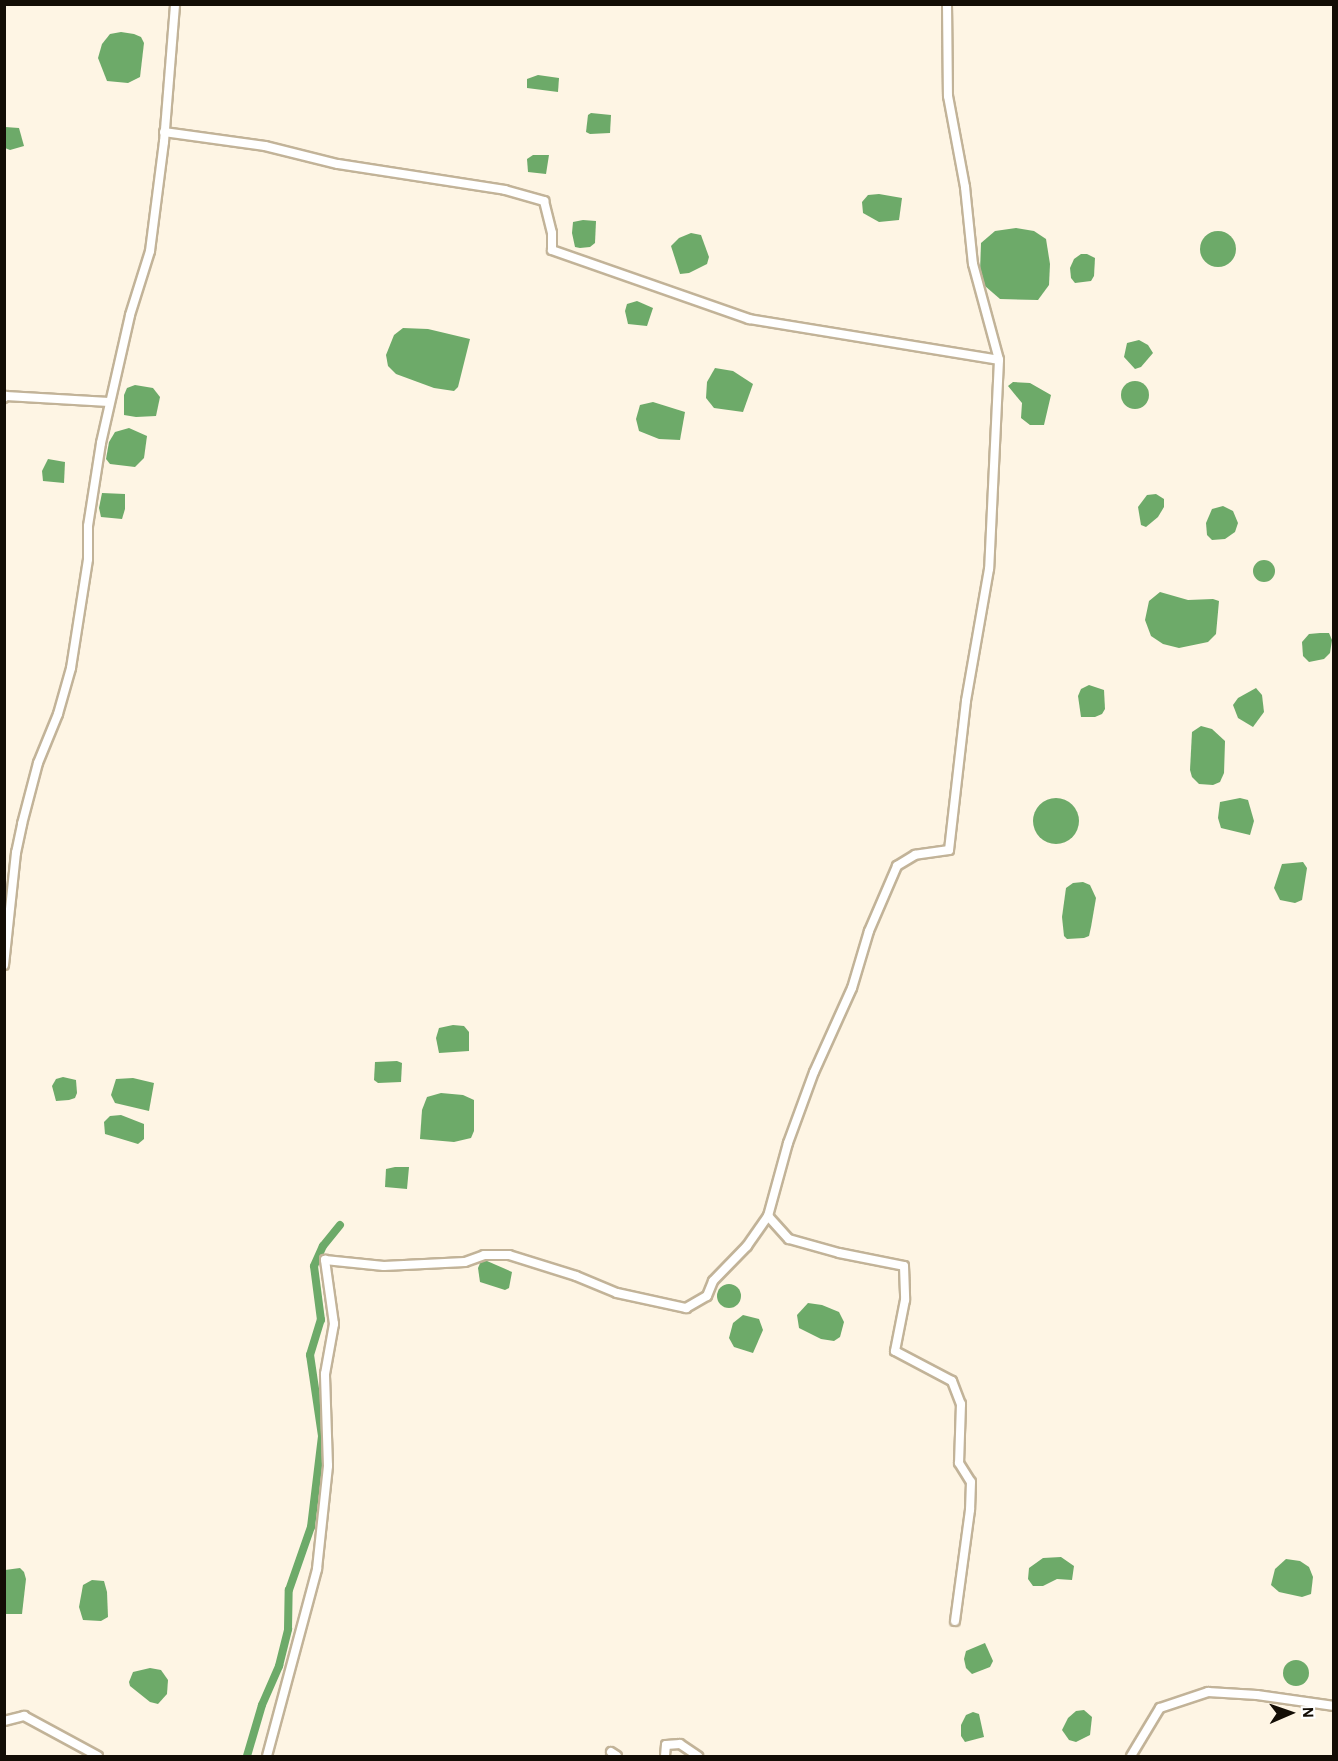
<!DOCTYPE html>
<style>
body{margin:0}
#map{position:relative;width:1338px;height:1761px;overflow:hidden;background:#fef5e4;font-family:"Alegreya Sans",sans-serif}
div>[style]{position:absolute}
.water>*{inset:0;background:#6daa69}
.round{border-radius:50%}
.canal>*{height:8px;margin:-4px;padding:0 4px;transform-origin:4px;border-radius:4px;background:#6daa69}
.roads{filter:drop-shadow(2px 0 #c2b398) drop-shadow(-2px 0 #c2b398) drop-shadow(0 2px #c2b398) drop-shadow(0 -2px #c2b398)}
.street>*{height:8px;margin:-4px;padding:0 4px;transform-origin:4px;border-radius:4px;background:#fff}
span{translate:-50% -50%;white-space:nowrap;text-align:center;line-height:1.15;-webkit-text-stroke:5px #fff;paint-order:stroke}
.frame{position:absolute;inset:0;border:6px solid #130d05;pointer-events:none}
.north{position:absolute;left:1260px;top:1683px;width:60px;height:60px;-webkit-text-stroke:4px #fff;paint-order:stroke;rotate:88deg;font-size:16px;font-weight:700;line-height:24px;text-align:center;color:#130d05}
.north::after{content:'';display:block;margin:auto;width:21px;height:27px;background:#130d05;clip-path:polygon(50% 0,100% 100%,50% 72%,0 100%)}
</style>
<div id="map">
<div class="water">
<i style="clip-path:polygon(121px 32px,134px 34px,141px 37px,144px 43px,140px 77px,128px 83px,107px 81px,98px 58px,102px 44px,110px 34px)"></i>
<i style="clip-path:polygon(538px 75px,559px 78px,558px 92px,527px 88px,527px 79px)"></i>
<i style="clip-path:polygon(591px 113px,611px 115px,610px 133px,590px 134px,586px 132px,588px 115px)"></i>
<i style="clip-path:polygon(5px 127px,19px 128px,24px 146px,10px 150px,5px 148px)"></i>
<i style="clip-path:polygon(533px 155px,549px 155px,546px 174px,528px 172px,527px 159px)"></i>
<i style="clip-path:polygon(879px 194px,902px 198px,899px 220px,879px 222px,863px 213px,862px 202px,868px 195px)"></i>
<i style="clip-path:polygon(583px 220px,596px 221px,595px 243px,590px 247px,580px 248px,575px 247px,572px 233px,573px 222px)"></i>
<i style="clip-path:polygon(1016px 228px,1034px 231px,1046px 239px,1050px 264px,1049px 285px,1038px 300px,1000px 299px,985px 286px,980px 272px,981px 243px,995px 231px)"></i>
<i class="round" style="left:1200px;top:231px;width:36px;height:36px"></i>
<i style="clip-path:polygon(691px 233px,701px 235px,709px 257px,707px 264px,689px 273px,680px 274px,671px 246px,679px 238px)"></i>
<i style="clip-path:polygon(1081px 254px,1087px 254px,1095px 258px,1094px 276px,1091px 281px,1075px 283px,1071px 278px,1070px 268px,1074px 259px)"></i>
<i style="clip-path:polygon(637px 301px,653px 308px,647px 326px,628px 324px,625px 311px,627px 304px)"></i>
<i style="clip-path:polygon(403px 328px,428px 329px,470px 339px,458px 387px,454px 391px,434px 388px,396px 374px,388px 366px,386px 355px,394px 335px)"></i>
<i style="clip-path:polygon(1139px 340px,1148px 345px,1153px 353px,1141px 367px,1135px 369px,1124px 357px,1127px 343px)"></i>
<i style="clip-path:polygon(715px 368px,733px 371px,753px 384px,743px 412px,714px 408px,706px 398px,707px 382px)"></i>
<i class="round" style="left:1121px;top:381px;width:28px;height:28px"></i>
<i style="clip-path:polygon(1013px 382px,1030px 383px,1051px 395px,1044px 425px,1030px 425px,1021px 418px,1022px 403px,1008px 386px)"></i>
<i style="clip-path:polygon(135px 385px,153px 388px,160px 397px,156px 416px,136px 417px,124px 415px,124px 395px,127px 388px)"></i>
<i style="clip-path:polygon(653px 402px,685px 412px,680px 440px,659px 439px,639px 431px,636px 419px,640px 405px)"></i>
<i style="clip-path:polygon(129px 428px,147px 436px,144px 458px,135px 467px,110px 464px,106px 459px,109px 442px,115px 432px)"></i>
<i style="clip-path:polygon(48px 459px,65px 462px,64px 483px,43px 481px,42px 471px)"></i>
<i style="clip-path:polygon(102px 493px,125px 494px,125px 509px,122px 519px,101px 517px,99px 508px)"></i>
<i style="clip-path:polygon(1156px 494px,1164px 499px,1164px 507px,1158px 517px,1146px 527px,1141px 525px,1138px 507px,1147px 495px)"></i>
<i style="clip-path:polygon(1223px 506px,1233px 511px,1238px 523px,1235px 532px,1225px 539px,1212px 540px,1207px 535px,1206px 523px,1212px 509px)"></i>
<i class="round" style="left:1253px;top:560px;width:22px;height:22px"></i>
<i style="clip-path:polygon(1160px 592px,1188px 600px,1213px 599px,1219px 601px,1216px 634px,1208px 642px,1179px 648px,1163px 644px,1151px 636px,1145px 620px,1149px 601px)"></i>
<i style="clip-path:polygon(1320px 633px,1329px 633px,1332px 640px,1330px 653px,1324px 659px,1309px 662px,1303px 656px,1302px 642px,1309px 634px)"></i>
<i style="clip-path:polygon(1089px 685px,1104px 690px,1105px 709px,1102px 714px,1095px 717px,1081px 717px,1078px 696px,1081px 689px)"></i>
<i style="clip-path:polygon(1256px 688px,1262px 695px,1264px 712px,1253px 727px,1238px 718px,1233px 705px,1238px 698px)"></i>
<i style="clip-path:polygon(1201px 726px,1212px 729px,1225px 741px,1224px 773px,1220px 782px,1213px 785px,1199px 784px,1192px 777px,1190px 770px,1192px 732px)"></i>
<i class="round" style="left:1033px;top:798px;width:46px;height:46px"></i>
<i style="clip-path:polygon(1240px 798px,1248px 800px,1254px 821px,1250px 835px,1221px 828px,1218px 818px,1220px 802px)"></i>
<i style="clip-path:polygon(1303px 862px,1307px 868px,1302px 900px,1295px 903px,1280px 900px,1274px 888px,1282px 864px)"></i>
<i style="clip-path:polygon(1083px 882px,1090px 885px,1096px 898px,1091px 927px,1089px 936px,1084px 938px,1067px 939px,1064px 936px,1062px 917px,1066px 888px,1073px 883px)"></i>
<i style="clip-path:polygon(453px 1025px,464px 1026px,469px 1032px,469px 1051px,439px 1053px,436px 1038px,439px 1028px)"></i>
<i style="clip-path:polygon(397px 1061px,402px 1063px,401px 1082px,378px 1083px,374px 1080px,375px 1062px)"></i>
<i style="clip-path:polygon(63px 1077px,76px 1080px,77px 1093px,75px 1098px,69px 1100px,56px 1101px,52px 1086px,56px 1079px)"></i>
<i style="clip-path:polygon(133px 1078px,154px 1083px,149px 1111px,115px 1103px,111px 1095px,116px 1079px)"></i>
<i style="clip-path:polygon(441px 1093px,463px 1095px,474px 1100px,474px 1131px,471px 1138px,454px 1142px,420px 1139px,422px 1110px,427px 1097px)"></i>
<i style="clip-path:polygon(121px 1115px,144px 1124px,144px 1139px,138px 1144px,105px 1134px,104px 1122px,110px 1116px)"></i>
<i style="clip-path:polygon(395px 1167px,409px 1167px,407px 1189px,385px 1187px,386px 1169px)"></i>
<i style="clip-path:polygon(481px 1261px,487px 1261px,512px 1272px,509px 1288px,505px 1290px,480px 1282px,478px 1268px)"></i>
<i class="round" style="left:717px;top:1284px;width:24px;height:24px"></i>
<i style="clip-path:polygon(808px 1303px,822px 1305px,839px 1312px,844px 1322px,840px 1337px,834px 1341px,821px 1339px,799px 1328px,797px 1315px)"></i>
<i style="clip-path:polygon(743px 1315px,759px 1319px,763px 1330px,753px 1353px,734px 1347px,729px 1338px,733px 1323px)"></i>
<i style="clip-path:polygon(1061px 1557px,1074px 1566px,1072px 1580px,1057px 1579px,1043px 1586px,1033px 1586px,1028px 1579px,1029px 1568px,1043px 1558px)"></i>
<i style="clip-path:polygon(1286px 1559px,1300px 1561px,1309px 1567px,1313px 1577px,1311px 1594px,1302px 1597px,1279px 1592px,1271px 1585px,1275px 1569px)"></i>
<i style="clip-path:polygon(20px 1568px,24px 1572px,26px 1579px,22px 1614px,5px 1614px,5px 1570px)"></i>
<i style="clip-path:polygon(92px 1580px,104px 1581px,107px 1592px,108px 1617px,101px 1621px,83px 1620px,79px 1607px,83px 1585px)"></i>
<i style="clip-path:polygon(985px 1643px,993px 1661px,990px 1667px,972px 1674px,966px 1668px,964px 1659px,966px 1651px)"></i>
<i class="round" style="left:1283px;top:1660px;width:26px;height:26px"></i>
<i style="clip-path:polygon(150px 1668px,161px 1670px,168px 1680px,167px 1694px,158px 1704px,150px 1702px,130px 1686px,129px 1682px,133px 1672px)"></i>
<i style="clip-path:polygon(1084px 1710px,1092px 1717px,1090px 1735px,1076px 1742px,1069px 1740px,1062px 1730px,1068px 1718px,1076px 1711px)"></i>
<i style="clip-path:polygon(973px 1712px,979px 1714px,984px 1737px,965px 1742px,961px 1736px,961px 1725px,966px 1715px)"></i>
</div>
<div class="canal">
<i style="left:247px;top:1756px;width:53px;rotate:-73.6deg"></i>
<i style="left:262px;top:1705px;width:43px;rotate:-66.4deg"></i>
<i style="left:279px;top:1666px;width:38px;rotate:-76deg"></i>
<i style="left:288px;top:1629px;width:39px;rotate:-89deg"></i>
<i style="left:289px;top:1590px;width:67px;rotate:-70.8deg"></i>
<i style="left:311px;top:1527px;width:92px;rotate:-83.1deg"></i>
<i style="left:322px;top:1436px;width:82px;rotate:-98.4deg"></i>
<i style="left:310px;top:1355px;width:37px;rotate:-73deg"></i>
<i style="left:321px;top:1320px;width:54px;rotate:-97.4deg"></i>
<i style="left:314px;top:1266px;width:22px;rotate:-66deg"></i>
<i style="left:323px;top:1246px;width:27px;rotate:-51deg"></i>
</div>
<div class="roads">
<div class="street">
<i style="left:947px;top:4px;width:92px;rotate:89.4deg"></i>
<i style="left:948px;top:96px;width:93px;rotate:79.4deg"></i>
<i style="left:965px;top:187px;width:77px;rotate:84.1deg"></i>
<i style="left:973px;top:264px;width:99px;rotate:74.8deg"></i>
<i style="left:999px;top:360px;width:209px;rotate:92.7deg"></i>
<i style="left:989px;top:569px;width:134px;rotate:99.9deg"></i>
<i style="left:966px;top:701px;width:150px;rotate:96.5deg"></i>
<i style="left:949px;top:850px;width:34px;rotate:172deg"></i>
<i style="left:915px;top:855px;width:21px;rotate:149deg"></i>
<i style="left:897px;top:866px;width:71px;rotate:113.3deg"></i>
<i style="left:869px;top:931px;width:59px;rotate:106.6deg"></i>
<i style="left:852px;top:988px;width:92px;rotate:114.3deg"></i>
<i style="left:814px;top:1072px;width:76px;rotate:110.1deg"></i>
<i style="left:788px;top:1143px;width:76px;rotate:105.3deg"></i>
<i style="left:768px;top:1216px;width:31px;rotate:48deg"></i>
<i style="left:789px;top:1239px;width:52px;rotate:15.6deg"></i>
<i style="left:839px;top:1253px;width:66px;rotate:11.3deg"></i>
<i style="left:904px;top:1266px;width:34px;rotate:88deg"></i>
<i style="left:905px;top:1300px;width:52px;rotate:101.1deg"></i>
<i style="left:895px;top:1351px;width:64px;rotate:27.8deg"></i>
<i style="left:952px;top:1381px;width:25px;rotate:69deg"></i>
<i style="left:961px;top:1404px;width:59px;rotate:91.9deg"></i>
<i style="left:959px;top:1463px;width:22px;rotate:58deg"></i>
<i style="left:971px;top:1482px;width:28px;rotate:92deg"></i>
<i style="left:970px;top:1510px;width:112px;rotate:97.7deg"></i>
<i style="left:164px;top:132px;width:102px;rotate:7.9deg"></i>
<i style="left:265px;top:146px;width:75px;rotate:13.9deg"></i>
<i style="left:338px;top:164px;width:169px;rotate:8.8deg"></i>
<i style="left:505px;top:190px;width:41px;rotate:15.8deg"></i>
<i style="left:544px;top:201px;width:33px;rotate:76deg"></i>
<i style="left:552px;top:233px;width:17px;rotate:90deg"></i>
<i style="left:552px;top:250px;width:209px;rotate:19.3deg"></i>
<i style="left:749px;top:319px;width:253px;rotate:9.3deg"></i>
<i style="left:4px;top:398px;width:3px;rotate:-45deg"></i>
<i style="left:6px;top:396px;width:103px;rotate:3.3deg"></i>
<i style="left:4px;top:965px;width:113px;rotate:-83.9deg"></i>
<i style="left:16px;top:853px;width:30px;rotate:-78deg"></i>
<i style="left:22px;top:824px;width:63px;rotate:-75.3deg"></i>
<i style="left:38px;top:763px;width:53px;rotate:-67.8deg"></i>
<i style="left:58px;top:714px;width:48px;rotate:-74.2deg"></i>
<i style="left:71px;top:668px;width:110px;rotate:-81.1deg"></i>
<i style="left:88px;top:559px;width:33px;rotate:-90deg"></i>
<i style="left:88px;top:526px;width:84px;rotate:-81.1deg"></i>
<i style="left:101px;top:443px;width:131px;rotate:-77.2deg"></i>
<i style="left:130px;top:315px;width:67px;rotate:-72.6deg"></i>
<i style="left:150px;top:251px;width:110px;rotate:-82.7deg"></i>
<i style="left:164px;top:142px;width:138px;rotate:-85.4deg"></i>
<i style="left:4px;top:1721px;width:21px;rotate:-14deg"></i>
<i style="left:24px;top:1716px;width:84px;rotate:28.4deg"></i>
<i style="left:611px;top:1752px;width:7px;rotate:34deg"></i>
<i style="left:267px;top:1756px;width:194px;rotate:-75deg"></i>
<i style="left:317px;top:1569px;width:104px;rotate:-83.9deg"></i>
<i style="left:328px;top:1466px;width:92px;rotate:-91.9deg"></i>
<i style="left:325px;top:1374px;width:51px;rotate:-79.8deg"></i>
<i style="left:334px;top:1324px;width:65px;rotate:-98deg"></i>
<i style="left:325px;top:1260px;width:59px;rotate:5.8deg"></i>
<i style="left:384px;top:1266px;width:81px;rotate:-2.8deg"></i>
<i style="left:465px;top:1262px;width:20px;rotate:-20deg"></i>
<i style="left:484px;top:1255px;width:25px"></i>
<i style="left:509px;top:1255px;width:70px;rotate:17.4deg"></i>
<i style="left:576px;top:1276px;width:44px;rotate:22.5deg"></i>
<i style="left:617px;top:1293px;width:71px;rotate:12.3deg"></i>
<i style="left:686px;top:1308px;width:24px;rotate:-30deg"></i>
<i style="left:707px;top:1296px;width:16px;rotate:-68deg"></i>
<i style="left:713px;top:1281px;width:49px;rotate:-45.8deg"></i>
<i style="left:747px;top:1246px;width:37px;rotate:-55deg"></i>
<i style="left:665px;top:1756px;width:11px;rotate:-85deg"></i>
<i style="left:666px;top:1745px;width:14px;rotate:-4deg"></i>
<i style="left:680px;top:1744px;width:22px;rotate:34deg"></i>
<i style="left:1131px;top:1756px;width:56px;rotate:-58.9deg"></i>
<i style="left:1160px;top:1708px;width:51px;rotate:-18.4deg"></i>
<i style="left:1208px;top:1692px;width:49px;rotate:3.5deg"></i>
<i style="left:1257px;top:1695px;width:78px;rotate:8.1deg"></i>
</div>
</div>
<div class="frame"></div>
<div class="north">N</div>
</div>
